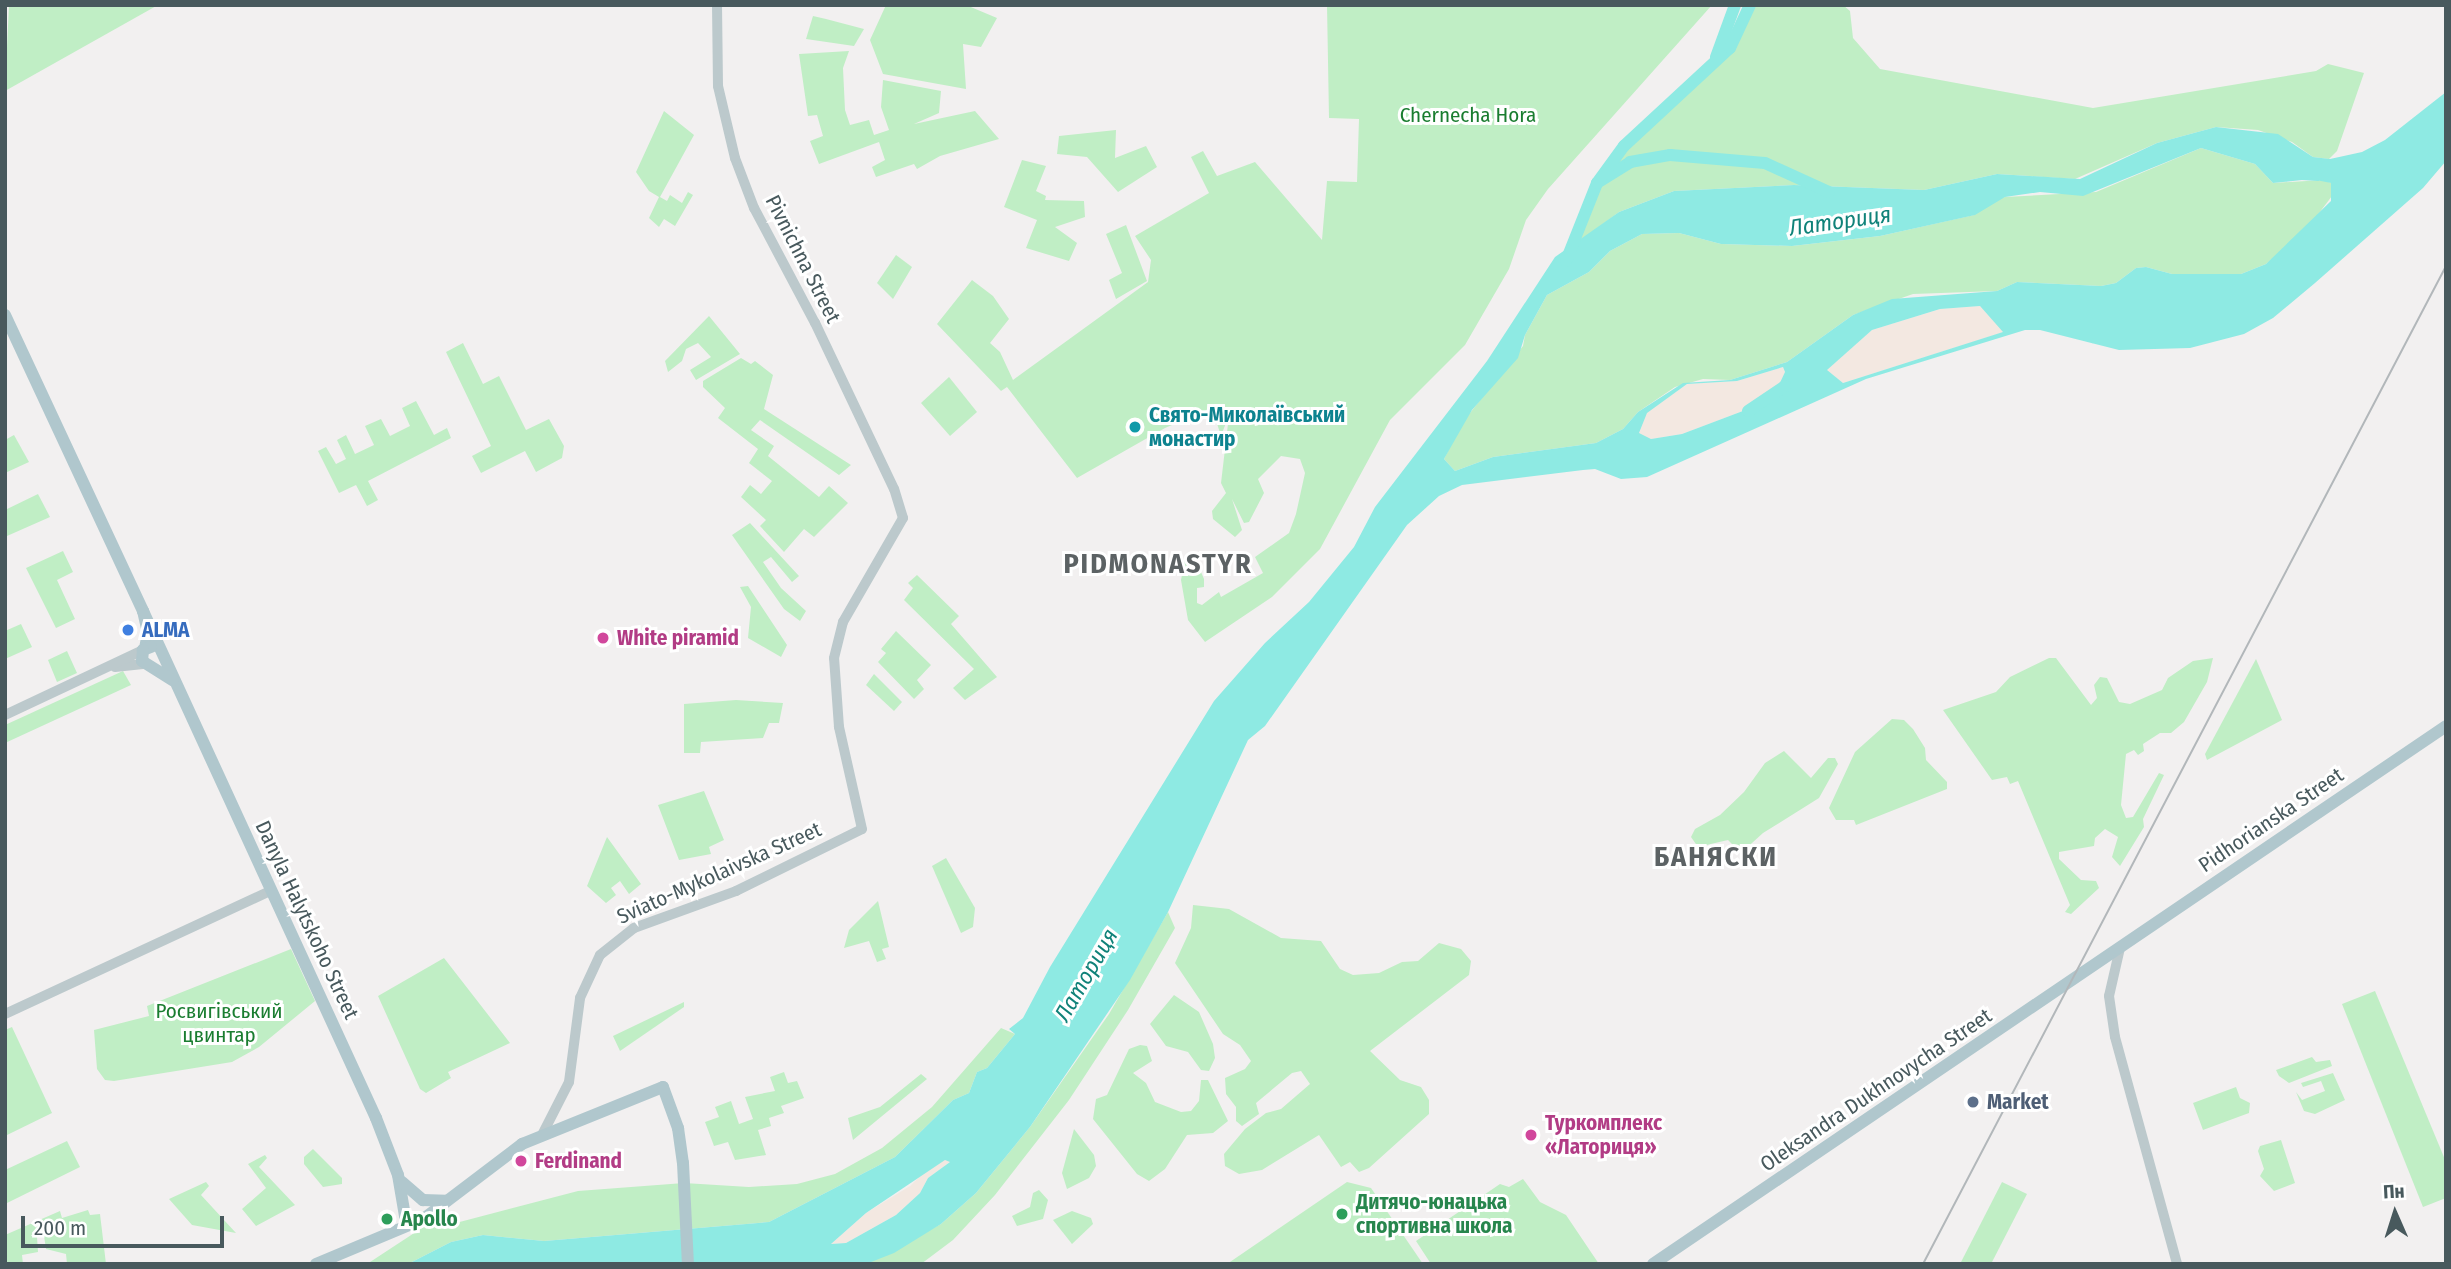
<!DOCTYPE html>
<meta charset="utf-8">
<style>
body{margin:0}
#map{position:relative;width:2451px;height:1269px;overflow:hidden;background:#f2f0f0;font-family:"Fira Sans Condensed",sans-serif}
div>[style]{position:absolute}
.green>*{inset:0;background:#c0eec5}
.sand>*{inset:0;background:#f3e8e1}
.water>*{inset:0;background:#8eeae3}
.stream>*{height:2px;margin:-1px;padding:0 1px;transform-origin:1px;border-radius:1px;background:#8eeae3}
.river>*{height:12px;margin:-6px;padding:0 6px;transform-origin:6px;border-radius:6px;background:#8eeae3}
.minor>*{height:10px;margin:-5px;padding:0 5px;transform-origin:5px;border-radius:5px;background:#bcc9cc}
.major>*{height:12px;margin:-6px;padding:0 6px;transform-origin:6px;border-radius:6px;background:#b0c7cd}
.rail>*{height:2px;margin:-1px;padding:0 1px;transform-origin:1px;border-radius:1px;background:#b2b7ba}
.dots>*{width:19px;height:19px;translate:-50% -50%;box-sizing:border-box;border:4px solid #fff;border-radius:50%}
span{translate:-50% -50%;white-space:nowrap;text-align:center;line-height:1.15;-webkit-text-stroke:6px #fff;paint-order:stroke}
.park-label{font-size:21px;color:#1a7d30}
.street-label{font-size:21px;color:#48595d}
.culture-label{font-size:21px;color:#0d838f;font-weight:700}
.left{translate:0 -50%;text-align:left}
.shop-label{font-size:21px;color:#366cbe;font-weight:700}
.hotel-label{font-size:21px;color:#b23c85;font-weight:700}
.service-label{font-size:21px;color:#4e5e75;font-weight:700}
.leisure-label{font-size:21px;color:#27864d;font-weight:700}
.water-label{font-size:23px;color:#108279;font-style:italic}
.district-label{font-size:28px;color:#5c6264;font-weight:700;letter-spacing:2px}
.frame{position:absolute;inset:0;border:7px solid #48595d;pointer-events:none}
.north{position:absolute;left:2360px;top:1178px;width:70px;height:70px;-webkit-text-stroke:5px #fff;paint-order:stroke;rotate:357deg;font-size:19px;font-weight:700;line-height:28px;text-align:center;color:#48595d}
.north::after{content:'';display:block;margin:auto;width:24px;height:32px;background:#48595d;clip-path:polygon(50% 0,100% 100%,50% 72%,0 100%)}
.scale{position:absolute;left:21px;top:1216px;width:203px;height:32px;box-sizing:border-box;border:4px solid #48595d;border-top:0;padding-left:9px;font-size:21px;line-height:24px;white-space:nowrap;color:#48595d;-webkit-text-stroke:5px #fff;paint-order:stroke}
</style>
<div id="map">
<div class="green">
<i style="clip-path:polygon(9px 5px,158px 5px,5px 91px)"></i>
<i style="clip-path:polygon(886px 5px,966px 5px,997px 18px,981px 47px,963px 44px,966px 89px,883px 74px,870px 40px)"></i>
<i style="clip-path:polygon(1327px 5px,1712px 5px,1548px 189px,1526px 220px,1509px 269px,1465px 345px,1390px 420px,1320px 549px,1272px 597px,1205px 642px,1188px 620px,1181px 580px,1186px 554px,1194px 556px,1204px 579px,1204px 587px,1197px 588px,1197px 603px,1202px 605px,1219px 592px,1221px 597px,1263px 573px,1255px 557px,1289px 533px,1296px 514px,1305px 473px,1300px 459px,1281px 456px,1258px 479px,1264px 493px,1249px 522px,1244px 523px,1232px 499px,1242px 530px,1235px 537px,1213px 519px,1212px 511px,1226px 493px,1221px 483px,1229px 415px,1221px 436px,1212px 408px,1165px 428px,1077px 478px,1007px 387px,1001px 391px,937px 324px,972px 280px,993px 296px,1009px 319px,990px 343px,1000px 352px,1013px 380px,1148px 282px,1151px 260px,1135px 236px,1209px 193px,1191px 157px,1203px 151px,1217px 176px,1255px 162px,1322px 240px,1327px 181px,1357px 182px,1359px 119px,1329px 118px)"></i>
<i style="clip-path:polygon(1750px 5px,1843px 5px,1850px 11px,1853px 38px,1880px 69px,2093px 108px,2316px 71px,2328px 64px,2364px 73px,2337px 151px,2329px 159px,2313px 157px,2292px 142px,2258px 130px,2216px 127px,2157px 143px,2075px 179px,1997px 174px,1924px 190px,1794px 185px,1674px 191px,1619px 212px,1572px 247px,1597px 183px,1609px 172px,1624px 146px,1730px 48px)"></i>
<i style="clip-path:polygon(813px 16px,826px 19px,864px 29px,854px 46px,806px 39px)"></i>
<i style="clip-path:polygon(849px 51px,843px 68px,845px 110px,850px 125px,869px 120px,874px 135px,889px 130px,881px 107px,883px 80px,941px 91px,939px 113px,914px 124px,975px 111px,999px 139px,940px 156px,917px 169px,914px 164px,876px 177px,872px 167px,885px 160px,879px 142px,819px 164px,810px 141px,823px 136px,817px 115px,808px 116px,799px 54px)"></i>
<i style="clip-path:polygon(664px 111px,694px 135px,660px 197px,667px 201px,670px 195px,682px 203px,688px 192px,693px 195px,675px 226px,664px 219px,659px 227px,649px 218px,659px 197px,649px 191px,636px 172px)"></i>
<i style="clip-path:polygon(1116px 130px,1115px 158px,1146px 146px,1157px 167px,1118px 192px,1087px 157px,1057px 154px,1059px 136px)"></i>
<i style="clip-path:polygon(2201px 148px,2255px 164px,2273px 183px,2323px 180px,2331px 183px,2335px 192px,2307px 229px,2266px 264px,2241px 274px,2172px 274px,2146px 267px,2136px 268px,2116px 283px,2101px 286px,2017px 282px,1997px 291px,1913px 294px,1853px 315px,1787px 362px,1730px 380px,1703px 379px,1675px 387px,1638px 412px,1623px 429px,1596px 443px,1493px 457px,1455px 471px,1444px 459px,1462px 423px,1523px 346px,1525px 335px,1547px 295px,1589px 272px,1610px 251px,1642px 234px,1679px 233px,1721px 244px,1792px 246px,1880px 236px,1974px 215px,1992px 200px,2005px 197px,2096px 192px)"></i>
<i style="clip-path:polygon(1022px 160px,1046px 166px,1036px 191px,1046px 196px,1045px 200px,1084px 201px,1085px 217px,1055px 227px,1077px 243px,1069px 261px,1026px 248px,1037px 220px,1004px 207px)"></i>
<i style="clip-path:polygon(1126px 225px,1147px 281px,1116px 299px,1109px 280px,1122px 273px,1106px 234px)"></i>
<i style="clip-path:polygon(896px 255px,912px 267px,893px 299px,877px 283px)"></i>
<i style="clip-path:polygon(709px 316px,740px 354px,696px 380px,690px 370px,711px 357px,698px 343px,686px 349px,682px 361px,668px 372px,665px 361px)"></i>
<i style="clip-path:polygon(463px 343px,483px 384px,499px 376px,526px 430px,549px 419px,564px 446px,562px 458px,536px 472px,525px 451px,481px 473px,472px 456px,491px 446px,446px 352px)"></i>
<i style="clip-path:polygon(741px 358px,751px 364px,755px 361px,773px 375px,764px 409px,851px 465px,839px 475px,760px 420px,751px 430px,774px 446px,768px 456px,819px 497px,829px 486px,848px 503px,814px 537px,804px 529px,784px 552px,760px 526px,766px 520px,741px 497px,750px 485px,761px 494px,772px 481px,749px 463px,758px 449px,718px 418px,725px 408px,703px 387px,703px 381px)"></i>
<i style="clip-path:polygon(949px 377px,977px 412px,950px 436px,921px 403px)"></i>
<i style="clip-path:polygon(416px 401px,434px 435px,447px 428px,451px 438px,368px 481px,378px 500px,367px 506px,356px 485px,339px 493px,318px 451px,326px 447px,336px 464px,346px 459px,337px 440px,346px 435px,355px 454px,374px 445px,365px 426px,381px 419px,390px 436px,410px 426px,402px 408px)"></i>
<i style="clip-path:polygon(14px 435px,29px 462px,5px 473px,5px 440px)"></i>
<i style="clip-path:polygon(38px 494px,50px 517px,7px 536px,5px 510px)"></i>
<i style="clip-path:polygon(750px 523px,799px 576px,792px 582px,771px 557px,763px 562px,781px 588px,806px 611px,800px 621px,784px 609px,732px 535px)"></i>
<i style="clip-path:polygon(63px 551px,73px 572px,57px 580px,75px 619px,56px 628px,26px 568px)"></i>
<i style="clip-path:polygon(917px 575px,959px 616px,951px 624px,997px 677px,965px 700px,953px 688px,974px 669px,904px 600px,913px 588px,908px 583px)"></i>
<i style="clip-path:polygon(748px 586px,787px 645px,781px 657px,748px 638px,751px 607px,740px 587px)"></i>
<i style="clip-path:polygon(21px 624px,32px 647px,5px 659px,5px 631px)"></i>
<i style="clip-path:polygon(896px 631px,931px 665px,917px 680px,924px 689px,914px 699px,878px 662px,886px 653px,881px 649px)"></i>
<i style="clip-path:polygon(67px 651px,77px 673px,57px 682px,48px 660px)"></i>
<i style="clip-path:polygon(2049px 658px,2056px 658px,2091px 705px,2097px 698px,2094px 685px,2100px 677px,2107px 678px,2119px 702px,2130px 704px,2162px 690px,2168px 678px,2193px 661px,2213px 658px,2207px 682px,2184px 722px,2171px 733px,2160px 733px,2143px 744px,2144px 751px,2138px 755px,2134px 750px,2126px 754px,2121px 805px,2126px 818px,2133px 817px,2159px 773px,2164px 775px,2143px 819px,2144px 827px,2120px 866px,2112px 857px,2118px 837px,2105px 829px,2095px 838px,2094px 846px,2059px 852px,2059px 859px,2081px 880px,2096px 881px,2099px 888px,2071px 914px,2065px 912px,2070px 905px,2018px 781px,2010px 784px,2007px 777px,1992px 780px,1943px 710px,1996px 692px,2010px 677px)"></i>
<i style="clip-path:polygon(2256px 659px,2282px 720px,2207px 760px,2205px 754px)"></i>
<i style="clip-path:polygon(123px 671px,131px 685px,5px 743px,5px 725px)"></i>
<i style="clip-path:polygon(874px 674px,902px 702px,894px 711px,866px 685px)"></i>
<i style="clip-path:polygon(736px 700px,783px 703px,779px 723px,769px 723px,763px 738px,701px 742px,700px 753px,684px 753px,684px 704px)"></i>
<i style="clip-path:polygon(1892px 719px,1904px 720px,1913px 729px,1925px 748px,1926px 760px,1947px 782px,1947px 789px,1856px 825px,1854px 820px,1836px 820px,1829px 808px,1855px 752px)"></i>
<i style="clip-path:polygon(1784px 751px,1811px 778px,1828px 758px,1835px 758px,1838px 764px,1819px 798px,1763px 833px,1741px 853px,1728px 840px,1698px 847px,1691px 837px,1695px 829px,1720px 815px,1744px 792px,1765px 763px)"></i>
<i style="clip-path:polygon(704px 791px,724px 840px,709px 847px,711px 854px,679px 860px,658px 805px)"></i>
<i style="clip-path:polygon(607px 837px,641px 884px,629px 894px,620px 881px,611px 888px,616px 895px,606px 903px,587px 886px)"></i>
<i style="clip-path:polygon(946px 858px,975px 908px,973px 927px,961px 933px,932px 866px)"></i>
<i style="clip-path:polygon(878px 901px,889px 947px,882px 949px,886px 959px,877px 962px,869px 941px,844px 948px,849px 930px)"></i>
<i style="clip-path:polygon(1193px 905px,1229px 909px,1281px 938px,1321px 941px,1340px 969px,1353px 975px,1379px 973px,1402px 962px,1418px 961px,1439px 943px,1461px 949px,1471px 961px,1469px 975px,1370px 1051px,1400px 1080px,1421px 1087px,1429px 1100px,1429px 1114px,1369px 1168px,1359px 1172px,1350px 1162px,1341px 1167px,1319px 1135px,1262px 1170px,1239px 1174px,1225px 1166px,1224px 1154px,1245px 1129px,1266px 1113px,1281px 1109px,1310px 1084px,1301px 1071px,1292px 1073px,1256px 1103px,1259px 1114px,1242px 1126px,1236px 1121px,1236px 1107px,1226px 1094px,1225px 1078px,1245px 1069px,1251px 1061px,1240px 1045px,1223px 1034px,1175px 963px,1191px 928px)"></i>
<i style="clip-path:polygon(1168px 912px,1175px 928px,1128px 1010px,1069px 1100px,995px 1195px,953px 1240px,921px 1264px,866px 1264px,941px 1224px,976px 1193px,1030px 1127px,1109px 1014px)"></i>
<i style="clip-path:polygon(291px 949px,315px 1001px,259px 1047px,232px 1062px,114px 1081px,105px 1080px,97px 1069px,94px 1030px,149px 1016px,147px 1006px)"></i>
<i style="clip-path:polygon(444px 958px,510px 1043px,448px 1072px,451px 1078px,426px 1093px,420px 1089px,378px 996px)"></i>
<i style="clip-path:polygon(2375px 991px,2446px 1162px,2446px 1198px,2423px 1207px,2342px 1004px)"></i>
<i style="clip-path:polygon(1174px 995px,1199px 1012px,1213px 1044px,1215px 1058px,1209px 1071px,1201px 1070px,1188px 1052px,1166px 1046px,1150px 1024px)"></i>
<i style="clip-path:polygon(684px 1002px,684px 1007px,620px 1051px,613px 1036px)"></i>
<i style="clip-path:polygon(12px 1027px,52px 1113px,5px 1136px,5px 1030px)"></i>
<i style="clip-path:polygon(1001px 1028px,1015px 1034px,987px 1068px,977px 1072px,969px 1093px,953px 1100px,895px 1157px,769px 1222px,544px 1241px,483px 1235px,451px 1242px,408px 1264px,367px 1264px,431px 1222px,452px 1224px,578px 1191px,684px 1183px,749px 1187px,797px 1184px,835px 1174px,882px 1148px,932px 1107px)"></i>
<i style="clip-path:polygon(1140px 1045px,1147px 1046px,1152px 1061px,1133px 1073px,1146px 1083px,1155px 1102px,1181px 1112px,1191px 1111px,1199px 1101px,1201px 1080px,1208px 1080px,1228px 1121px,1213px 1133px,1187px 1135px,1165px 1169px,1149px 1181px,1137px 1174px,1093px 1119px,1096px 1099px,1107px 1095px,1129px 1049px)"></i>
<i style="clip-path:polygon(2312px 1057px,2316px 1062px,2330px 1060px,2332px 1066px,2289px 1083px,2279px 1076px,2276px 1070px)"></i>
<i style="clip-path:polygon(784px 1072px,788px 1083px,797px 1081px,804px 1098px,781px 1106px,784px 1113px,769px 1118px,771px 1126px,758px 1130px,766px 1155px,735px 1160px,728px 1142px,714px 1146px,705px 1122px,719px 1117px,715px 1107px,731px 1101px,739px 1124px,753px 1119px,745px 1097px,775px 1091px,770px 1077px)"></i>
<i style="clip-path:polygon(2333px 1073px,2345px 1100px,2315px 1114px,2304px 1111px,2296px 1092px,2302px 1100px,2325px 1091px,2321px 1081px,2303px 1087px,2301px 1083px)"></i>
<i style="clip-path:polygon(921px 1074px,927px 1079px,853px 1140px,848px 1118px,880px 1107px)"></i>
<i style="clip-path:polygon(2236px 1087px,2240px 1098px,2250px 1103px,2249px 1113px,2203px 1130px,2193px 1103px)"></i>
<i style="clip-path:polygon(1074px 1129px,1094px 1155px,1096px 1166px,1089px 1178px,1067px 1189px,1062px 1173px)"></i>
<i style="clip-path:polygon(2281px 1140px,2295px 1183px,2274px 1191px,2260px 1176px,2264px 1169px,2258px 1151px,2260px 1146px)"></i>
<i style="clip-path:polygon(67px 1141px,80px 1167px,5px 1204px,5px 1170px)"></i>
<i style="clip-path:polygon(313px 1149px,342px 1178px,342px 1184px,323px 1187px,304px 1164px,304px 1157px)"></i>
<i style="clip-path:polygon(265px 1155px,267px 1158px,259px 1167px,295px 1205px,256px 1226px,242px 1209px,266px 1188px,248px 1164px)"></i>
<i style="clip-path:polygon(1523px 1179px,1540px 1202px,1566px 1215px,1599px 1264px,1431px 1264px,1416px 1241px,1500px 1184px,1509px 1187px)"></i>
<i style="clip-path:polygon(206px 1182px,209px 1186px,201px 1195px,236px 1233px,192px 1225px,169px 1199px)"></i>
<i style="clip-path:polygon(1347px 1182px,1371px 1188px,1423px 1264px,1227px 1264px)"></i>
<i style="clip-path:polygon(2002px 1182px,2027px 1194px,1991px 1264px,1960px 1264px)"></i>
<i style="clip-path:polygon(1039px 1190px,1048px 1200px,1043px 1219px,1017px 1226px,1012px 1216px,1030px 1207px,1033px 1193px)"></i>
<i style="clip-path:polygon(88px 1210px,90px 1215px,100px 1214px,106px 1264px,67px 1264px,66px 1254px,46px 1249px,44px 1236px,37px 1237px,38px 1252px,22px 1255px,23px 1264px,5px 1264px,5px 1235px,60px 1211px,62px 1218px)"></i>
<i style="clip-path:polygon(1072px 1211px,1091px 1218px,1093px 1224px,1072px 1244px,1053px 1220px)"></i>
</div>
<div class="sand">
<i style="clip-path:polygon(1980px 306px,2004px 332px,1843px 383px,1826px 370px,1872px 330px,1940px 309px)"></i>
<i style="clip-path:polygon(1783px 367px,1785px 373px,1772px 400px,1682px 434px,1651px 439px,1639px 434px,1646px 413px,1687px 384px,1737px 381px)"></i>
<i style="clip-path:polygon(945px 1160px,951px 1161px,928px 1178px,920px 1193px,896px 1215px,846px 1243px,831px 1244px,866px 1213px,910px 1186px,933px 1164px)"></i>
</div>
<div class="water">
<i style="clip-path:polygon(evenodd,2446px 92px,2446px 161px,2423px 188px,2315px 283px,2273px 318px,2244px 334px,2190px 348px,2119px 350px,2040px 330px,2025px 330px,1866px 379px,1647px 477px,1621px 479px,1595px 469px,1583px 470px,1462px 485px,1439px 496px,1407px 525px,1265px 726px,1248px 740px,1168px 912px,1130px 980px,1030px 1127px,976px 1193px,941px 1224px,894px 1253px,866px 1264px,408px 1264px,451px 1242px,483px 1235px,544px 1241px,769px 1222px,895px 1157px,953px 1100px,969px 1093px,977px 1072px,987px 1068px,1015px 1034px,1009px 1029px,1023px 1018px,1050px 967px,1214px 701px,1265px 643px,1309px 602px,1354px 547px,1375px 507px,1487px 361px,1555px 257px,1619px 212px,1674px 191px,1794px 185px,1924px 190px,1997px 174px,2080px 179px,2157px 143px,2216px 127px,2278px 134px,2313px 157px,2330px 159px,2362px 152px,2385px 140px,2446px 92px,2201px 148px,2255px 164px,2273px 183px,2311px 179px,2331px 183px,2331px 201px,2266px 264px,2241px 274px,2172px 274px,2146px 267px,2136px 268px,2116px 283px,2101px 286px,2017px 282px,1997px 291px,1892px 299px,1853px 315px,1787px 362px,1730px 380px,1683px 383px,1638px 412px,1623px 429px,1596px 443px,1493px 457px,1455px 471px,1444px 459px,1472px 410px,1518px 358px,1525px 335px,1547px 295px,1589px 272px,1610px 251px,1642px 234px,1679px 233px,1721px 244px,1792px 246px,1880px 236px,1975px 215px,2005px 197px,2040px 192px,2083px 196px,2201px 148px,2446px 92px,1980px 306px,2003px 332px,1843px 383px,1827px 370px,1872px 330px,1940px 309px,1980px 306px,2446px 92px,1783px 367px,1785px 372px,1772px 400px,1682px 434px,1651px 439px,1639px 433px,1647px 413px,1687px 384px,1737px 381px,1783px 367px,2446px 92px,945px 1160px,950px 1162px,928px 1178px,920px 1193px,896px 1215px,846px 1243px,831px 1244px,866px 1213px,945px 1160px)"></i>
</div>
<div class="stream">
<i style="left:2302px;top:179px;width:16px;rotate:4deg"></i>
</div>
<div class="river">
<i style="left:1716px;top:57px;width:55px;rotate:-69.9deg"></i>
<i style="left:1597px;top:183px;width:39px;rotate:-32deg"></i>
<i style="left:1630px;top:162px;width:41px;rotate:-9.9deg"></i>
<i style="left:1670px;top:155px;width:95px;rotate:4.8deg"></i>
<i style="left:1765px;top:163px;width:70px;rotate:24.4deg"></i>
<i style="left:1566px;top:261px;width:84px;rotate:-68.3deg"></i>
<i style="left:1597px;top:183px;width:46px;rotate:-53.9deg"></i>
<i style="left:1624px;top:146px;width:144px;rotate:-42.8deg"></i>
<i style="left:1730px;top:48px;width:47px;rotate:-65.1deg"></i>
<i style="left:1748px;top:411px;width:45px;rotate:-34deg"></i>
</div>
<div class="minor">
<i style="left:115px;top:667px;width:28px;rotate:-6deg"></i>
<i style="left:5px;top:715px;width:153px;rotate:-25.2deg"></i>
<i style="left:2120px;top:948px;width:49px;rotate:102.9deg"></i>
<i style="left:2109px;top:996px;width:41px;rotate:81.7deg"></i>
<i style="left:2115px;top:1037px;width:235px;rotate:74.7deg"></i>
<i style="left:5px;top:1014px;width:294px;rotate:-24.9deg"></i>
<i style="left:542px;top:1135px;width:59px;rotate:-63deg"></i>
<i style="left:569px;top:1082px;width:85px;rotate:-82.5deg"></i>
<i style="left:580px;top:998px;width:47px;rotate:-65.1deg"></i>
<i style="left:600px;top:955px;width:43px;rotate:-38.5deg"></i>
<i style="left:634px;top:928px;width:109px;rotate:-19.9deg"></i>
<i style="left:736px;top:891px;width:140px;rotate:-26.2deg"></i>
<i style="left:862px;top:829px;width:105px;rotate:-102.7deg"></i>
<i style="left:839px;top:727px;width:69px;rotate:-94.1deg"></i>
<i style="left:834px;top:658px;width:37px;rotate:-76deg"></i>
<i style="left:843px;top:622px;width:120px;rotate:-60deg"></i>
<i style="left:903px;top:518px;width:30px;rotate:-107deg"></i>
<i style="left:894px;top:489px;width:184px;rotate:-115.4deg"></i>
<i style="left:815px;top:323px;width:130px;rotate:-117.9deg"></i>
<i style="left:754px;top:208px;width:53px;rotate:-110.8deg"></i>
<i style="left:735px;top:158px;width:74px;rotate:-103.3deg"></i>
<i style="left:718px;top:86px;width:81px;rotate:-90.7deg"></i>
</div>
<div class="major">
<i style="left:5px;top:315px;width:327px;rotate:65deg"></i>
<i style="left:143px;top:611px;width:23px;rotate:77deg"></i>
<i style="left:148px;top:633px;width:15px;rotate:101deg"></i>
<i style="left:143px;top:611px;width:558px;rotate:65.32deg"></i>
<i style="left:376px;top:1118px;width:61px;rotate:68.9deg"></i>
<i style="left:398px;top:1175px;width:42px;rotate:80.3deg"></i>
<i style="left:405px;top:1216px;width:17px;rotate:13deg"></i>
<i style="left:422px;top:1220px;width:126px;rotate:-37.2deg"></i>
<i style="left:522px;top:1144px;width:152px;rotate:-22deg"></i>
<i style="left:663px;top:1087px;width:44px;rotate:69.9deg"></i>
<i style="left:678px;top:1128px;width:35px;rotate:82deg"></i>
<i style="left:683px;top:1163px;width:101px;rotate:87.2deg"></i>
<i style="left:151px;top:647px;width:9px;rotate:159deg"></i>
<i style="left:143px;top:650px;width:11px;rotate:95deg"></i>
<i style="left:142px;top:661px;width:36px;rotate:32deg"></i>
<i style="left:402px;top:1182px;width:28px;rotate:41deg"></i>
<i style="left:423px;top:1200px;width:23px;rotate:2deg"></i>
<i style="left:316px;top:1264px;width:112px;rotate:-22.7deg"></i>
<i style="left:1653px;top:1264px;width:958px;rotate:-34.15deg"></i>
</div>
<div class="rail">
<i style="left:1923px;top:1264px;width:1127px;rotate:-62.34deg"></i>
</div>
<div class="dots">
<i style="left:1135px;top:427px;background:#0f9aa8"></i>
<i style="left:128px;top:630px;background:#3f7fe0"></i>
<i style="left:603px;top:638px;background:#d1479c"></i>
<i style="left:1973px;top:1102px;background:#5c6f8a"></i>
<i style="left:1531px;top:1135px;background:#d1479c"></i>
<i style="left:521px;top:1161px;background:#d1479c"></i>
<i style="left:1342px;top:1214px;background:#2e9e5b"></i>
<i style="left:387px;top:1219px;background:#2e9e5b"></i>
</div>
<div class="park-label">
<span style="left:1468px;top:115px">Chernecha Hora</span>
<span style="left:219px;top:1023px">Росвигівський<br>цвинтар</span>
</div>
<div class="street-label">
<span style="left:803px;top:259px;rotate:63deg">Pivnichna Street</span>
<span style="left:2271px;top:820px;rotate:-34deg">Pidhorianska Street</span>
<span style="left:719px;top:873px;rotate:-24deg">Sviato-Mykolaivska Street</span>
<span style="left:307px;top:920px;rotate:65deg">Danyla Halytskoho Street</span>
<span style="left:1876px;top:1090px;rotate:-34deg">Oleksandra Dukhnovycha Street</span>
</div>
<div class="culture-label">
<span class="left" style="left:1149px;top:427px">Свято-Миколаївський<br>монастир</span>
</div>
<div class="shop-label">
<span class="left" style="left:142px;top:630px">ALMA</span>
</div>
<div class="hotel-label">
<span class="left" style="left:617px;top:638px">White piramid</span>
<span class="left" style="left:1545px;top:1135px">Туркомплекс<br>«Латориця»</span>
<span class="left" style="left:535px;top:1161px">Ferdinand</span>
</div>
<div class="service-label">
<span class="left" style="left:1987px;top:1102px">Market</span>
</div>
<div class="leisure-label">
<span class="left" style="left:1356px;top:1214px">Дитячо-юнацька<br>спортивна школа</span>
<span class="left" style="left:401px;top:1219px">Apollo</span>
</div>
<div class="water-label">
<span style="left:1840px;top:221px;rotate:-8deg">Латориця</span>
<span style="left:1086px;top:975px;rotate:-60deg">Латориця</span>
</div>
<div class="district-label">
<span style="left:1158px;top:564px">PIDMONASTYR</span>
<span style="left:1716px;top:857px">БАНЯСКИ</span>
</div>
<div class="frame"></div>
<div class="north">Пн</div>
<div class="scale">200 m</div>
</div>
